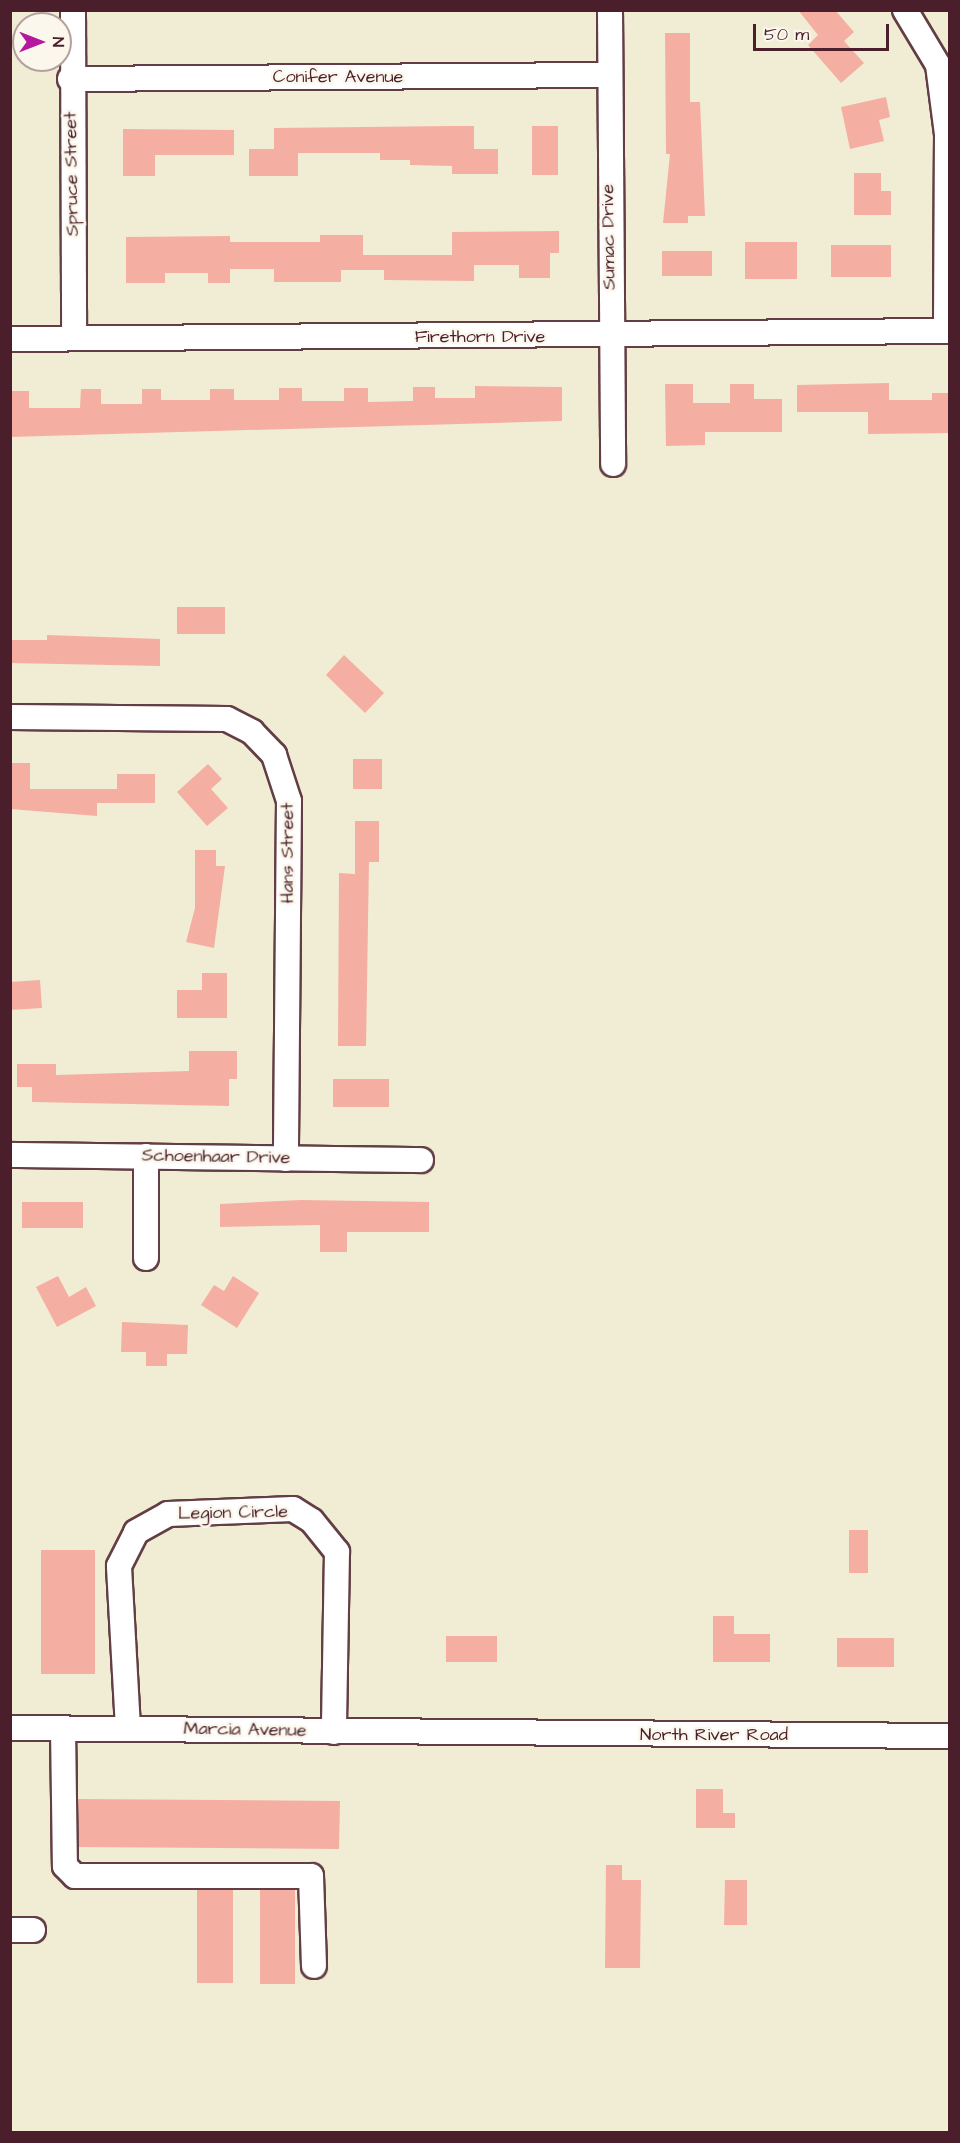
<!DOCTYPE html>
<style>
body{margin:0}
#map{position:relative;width:960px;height:2143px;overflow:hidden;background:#f1ecd4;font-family:"Architects Daughter",sans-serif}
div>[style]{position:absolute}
.building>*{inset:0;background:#f5afa2}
.roads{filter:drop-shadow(2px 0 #633e44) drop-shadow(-2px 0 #633e44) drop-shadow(0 2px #633e44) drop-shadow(0 -2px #633e44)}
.minor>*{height:24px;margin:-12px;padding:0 12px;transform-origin:12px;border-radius:12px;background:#fff}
span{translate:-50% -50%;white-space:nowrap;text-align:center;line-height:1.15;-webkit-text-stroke:5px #fbf7ec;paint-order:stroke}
.street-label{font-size:18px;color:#4a1f2b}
.frame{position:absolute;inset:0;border:12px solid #4a1f2b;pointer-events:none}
.north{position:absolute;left:12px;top:12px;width:60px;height:60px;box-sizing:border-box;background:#fbf7ec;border:2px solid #b4a19f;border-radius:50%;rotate:90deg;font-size:16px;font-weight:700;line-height:24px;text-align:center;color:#4a1f2b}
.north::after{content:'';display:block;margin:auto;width:21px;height:27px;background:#b5179e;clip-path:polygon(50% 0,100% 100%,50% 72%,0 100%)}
.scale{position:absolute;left:753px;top:24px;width:136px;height:27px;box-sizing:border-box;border:3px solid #4a1f2b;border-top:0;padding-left:8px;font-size:18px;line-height:21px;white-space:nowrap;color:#4a1f2b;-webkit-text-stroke:4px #fbf7ec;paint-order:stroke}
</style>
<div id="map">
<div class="building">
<i style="clip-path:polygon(798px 10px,835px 10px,854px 32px,844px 41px,864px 63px,841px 83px,808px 45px,818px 35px)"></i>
<i style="clip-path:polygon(665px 33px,690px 33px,690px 102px,700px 102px,705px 216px,688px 216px,688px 223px,663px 223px,670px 154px,666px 154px)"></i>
<i style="clip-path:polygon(886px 97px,890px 117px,879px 120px,884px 141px,850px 149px,841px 107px)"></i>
<i style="clip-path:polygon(452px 126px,474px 126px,474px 149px,498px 149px,498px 174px,452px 174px,452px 166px,410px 165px,410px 160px,380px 160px,380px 153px,298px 153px,298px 176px,249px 176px,249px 149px,274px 149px,274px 128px)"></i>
<i style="clip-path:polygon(532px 126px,558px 126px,558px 175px,532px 175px)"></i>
<i style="clip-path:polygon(123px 129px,234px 130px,234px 155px,155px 155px,155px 176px,123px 176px)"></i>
<i style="clip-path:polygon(854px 173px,881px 173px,881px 191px,891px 191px,891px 215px,854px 215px)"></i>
<i style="clip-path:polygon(559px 231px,559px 253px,550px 253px,550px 278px,519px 278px,519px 265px,474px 265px,474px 281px,384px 280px,384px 270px,341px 270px,341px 282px,274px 282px,274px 269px,230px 269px,230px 283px,208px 283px,208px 273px,165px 273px,165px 283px,126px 283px,126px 237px,230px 236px,230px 242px,320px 242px,320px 235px,363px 235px,363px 255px,452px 255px,452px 232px)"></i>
<i style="clip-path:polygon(745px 242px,797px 242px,797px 279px,745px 279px)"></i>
<i style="clip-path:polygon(831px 245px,891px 245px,891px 277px,831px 277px)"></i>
<i style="clip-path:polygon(662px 251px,712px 251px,712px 276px,662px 276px)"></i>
<i style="clip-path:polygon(889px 383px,889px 400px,932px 400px,932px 393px,950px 393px,950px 433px,868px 434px,868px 412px,797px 412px,797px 385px)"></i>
<i style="clip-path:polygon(665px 384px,693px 384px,693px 403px,730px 403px,730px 384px,754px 384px,754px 399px,782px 399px,782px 432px,705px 432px,705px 445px,666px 446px)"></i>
<i style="clip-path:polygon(475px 386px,562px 387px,562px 421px,10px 437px,10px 391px,29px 391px,29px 408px,80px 408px,81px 389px,101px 389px,101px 404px,142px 404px,142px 389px,161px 389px,161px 400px,210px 400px,210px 389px,234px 389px,234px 400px,279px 400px,279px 388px,302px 388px,302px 401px,344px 401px,344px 388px,368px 388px,368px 402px,413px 401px,413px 387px,435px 387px,435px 398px,475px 398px)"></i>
<i style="clip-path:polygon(177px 607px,225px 607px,225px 634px,177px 634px)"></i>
<i style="clip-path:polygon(47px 635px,160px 639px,160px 666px,10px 663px,10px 640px,47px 640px)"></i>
<i style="clip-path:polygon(344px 655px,384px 693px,365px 713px,326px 675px)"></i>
<i style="clip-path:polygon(353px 759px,382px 759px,382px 789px,353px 789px)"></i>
<i style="clip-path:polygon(10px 763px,30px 763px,30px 789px,117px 789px,117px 774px,155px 774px,155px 803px,97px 803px,97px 816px,10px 809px)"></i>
<i style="clip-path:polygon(208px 764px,222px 779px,211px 789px,228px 808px,207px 826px,177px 792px)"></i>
<i style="clip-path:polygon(355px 821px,379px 821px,379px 862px,369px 862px,366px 1046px,338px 1046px,339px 873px,355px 874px)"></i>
<i style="clip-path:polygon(195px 850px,216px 850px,216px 866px,225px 866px,214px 948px,186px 942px,195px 908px)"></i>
<i style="clip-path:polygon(202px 973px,227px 973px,227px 1018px,177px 1018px,177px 990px,202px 990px)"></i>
<i style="clip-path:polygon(40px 980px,42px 1008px,10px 1010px,10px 982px)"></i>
<i style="clip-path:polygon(189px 1051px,237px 1051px,237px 1079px,229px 1079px,229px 1106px,32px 1102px,32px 1087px,17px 1087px,17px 1064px,56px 1064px,56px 1075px,189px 1071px)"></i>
<i style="clip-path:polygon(333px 1079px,389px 1079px,389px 1107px,333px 1107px)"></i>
<i style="clip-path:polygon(301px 1200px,429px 1202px,429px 1232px,347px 1232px,347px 1252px,320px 1252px,320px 1225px,220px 1227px,220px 1204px)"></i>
<i style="clip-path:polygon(22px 1202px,83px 1202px,83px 1228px,22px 1228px)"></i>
<i style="clip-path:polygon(58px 1276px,69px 1297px,86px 1287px,96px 1306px,57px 1327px,36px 1287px)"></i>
<i style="clip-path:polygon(233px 1276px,259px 1293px,237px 1328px,201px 1305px,214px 1285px,224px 1291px)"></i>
<i style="clip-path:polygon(122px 1322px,188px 1325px,187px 1354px,167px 1354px,167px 1366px,146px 1366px,146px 1352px,121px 1352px)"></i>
<i style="clip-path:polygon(849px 1530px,868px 1530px,868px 1573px,849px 1573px)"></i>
<i style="clip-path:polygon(41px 1550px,95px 1550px,95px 1674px,41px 1674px)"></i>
<i style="clip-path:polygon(713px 1616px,734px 1616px,734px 1634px,770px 1634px,770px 1662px,713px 1662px)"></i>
<i style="clip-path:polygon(446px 1636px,497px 1636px,497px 1662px,446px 1662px)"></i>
<i style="clip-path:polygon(837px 1638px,894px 1638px,894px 1667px,837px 1667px)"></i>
<i style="clip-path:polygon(696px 1789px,723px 1789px,723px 1813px,735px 1813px,735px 1828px,696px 1828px)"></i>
<i style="clip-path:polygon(78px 1799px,340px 1801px,339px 1849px,79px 1847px)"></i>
<i style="clip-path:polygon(606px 1865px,622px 1865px,622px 1880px,641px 1880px,640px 1968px,605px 1968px)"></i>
<i style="clip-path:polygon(725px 1880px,747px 1880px,747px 1925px,724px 1925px)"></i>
<i style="clip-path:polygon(197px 1890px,233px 1890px,233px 1983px,197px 1983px)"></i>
<i style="clip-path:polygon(260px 1890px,295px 1890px,295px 1984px,260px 1984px)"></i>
</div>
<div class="roads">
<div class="minor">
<i style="left:73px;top:10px;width:328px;rotate:89.8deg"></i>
<i style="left:610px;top:10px;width:454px;rotate:89.6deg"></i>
<i style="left:905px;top:10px;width:64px;rotate:59deg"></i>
<i style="left:938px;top:65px;width:70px;rotate:82.6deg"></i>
<i style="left:947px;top:134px;width:197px;rotate:90.3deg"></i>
<i style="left:70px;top:79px;width:537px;rotate:-0.43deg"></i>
<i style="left:10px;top:339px;width:940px;rotate:-0.49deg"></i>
<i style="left:10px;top:717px;width:217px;rotate:0.5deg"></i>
<i style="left:227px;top:719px;width:28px;rotate:27deg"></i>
<i style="left:252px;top:732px;width:32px;rotate:46deg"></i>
<i style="left:274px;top:755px;width:48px;rotate:71.9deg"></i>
<i style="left:289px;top:801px;width:358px;rotate:90.5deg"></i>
<i style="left:10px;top:1155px;width:411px;rotate:0.7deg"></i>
<i style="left:146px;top:1156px;width:102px;rotate:90deg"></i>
<i style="left:10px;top:1728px;width:940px;rotate:0.49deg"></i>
<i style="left:63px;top:1728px;width:138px;rotate:89.2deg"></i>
<i style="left:65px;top:1866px;width:14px;rotate:45deg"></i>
<i style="left:75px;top:1876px;width:236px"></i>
<i style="left:311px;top:1876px;width:90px;rotate:88.1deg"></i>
<i style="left:128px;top:1728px;width:162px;rotate:-93.2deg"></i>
<i style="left:119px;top:1566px;width:38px;rotate:-63deg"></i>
<i style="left:136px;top:1532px;width:37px;rotate:-29deg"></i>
<i style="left:168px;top:1514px;width:125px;rotate:-2.3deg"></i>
<i style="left:293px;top:1509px;width:22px;rotate:32deg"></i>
<i style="left:312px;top:1521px;width:40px;rotate:51deg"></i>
<i style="left:337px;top:1552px;width:180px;rotate:91deg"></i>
<i style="left:10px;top:1930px;width:23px"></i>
</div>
</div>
<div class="street-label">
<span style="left:338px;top:77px">Conifer Avenue</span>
<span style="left:72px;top:174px;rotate:-91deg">Spruce Street</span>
<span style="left:609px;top:237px;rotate:-91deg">Sumac Drive</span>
<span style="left:480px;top:337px">Firethorn Drive</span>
<span style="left:288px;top:853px;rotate:-90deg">Hans Street</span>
<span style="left:216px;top:1157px;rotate:1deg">Schoenhaar Drive</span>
<span style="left:233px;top:1513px;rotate:-1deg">Legion Circle</span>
<span style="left:245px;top:1730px;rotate:1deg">Marcia Avenue</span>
<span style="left:714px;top:1735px">North River Road</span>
</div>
<div class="frame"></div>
<div class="north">N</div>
<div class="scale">50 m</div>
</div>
